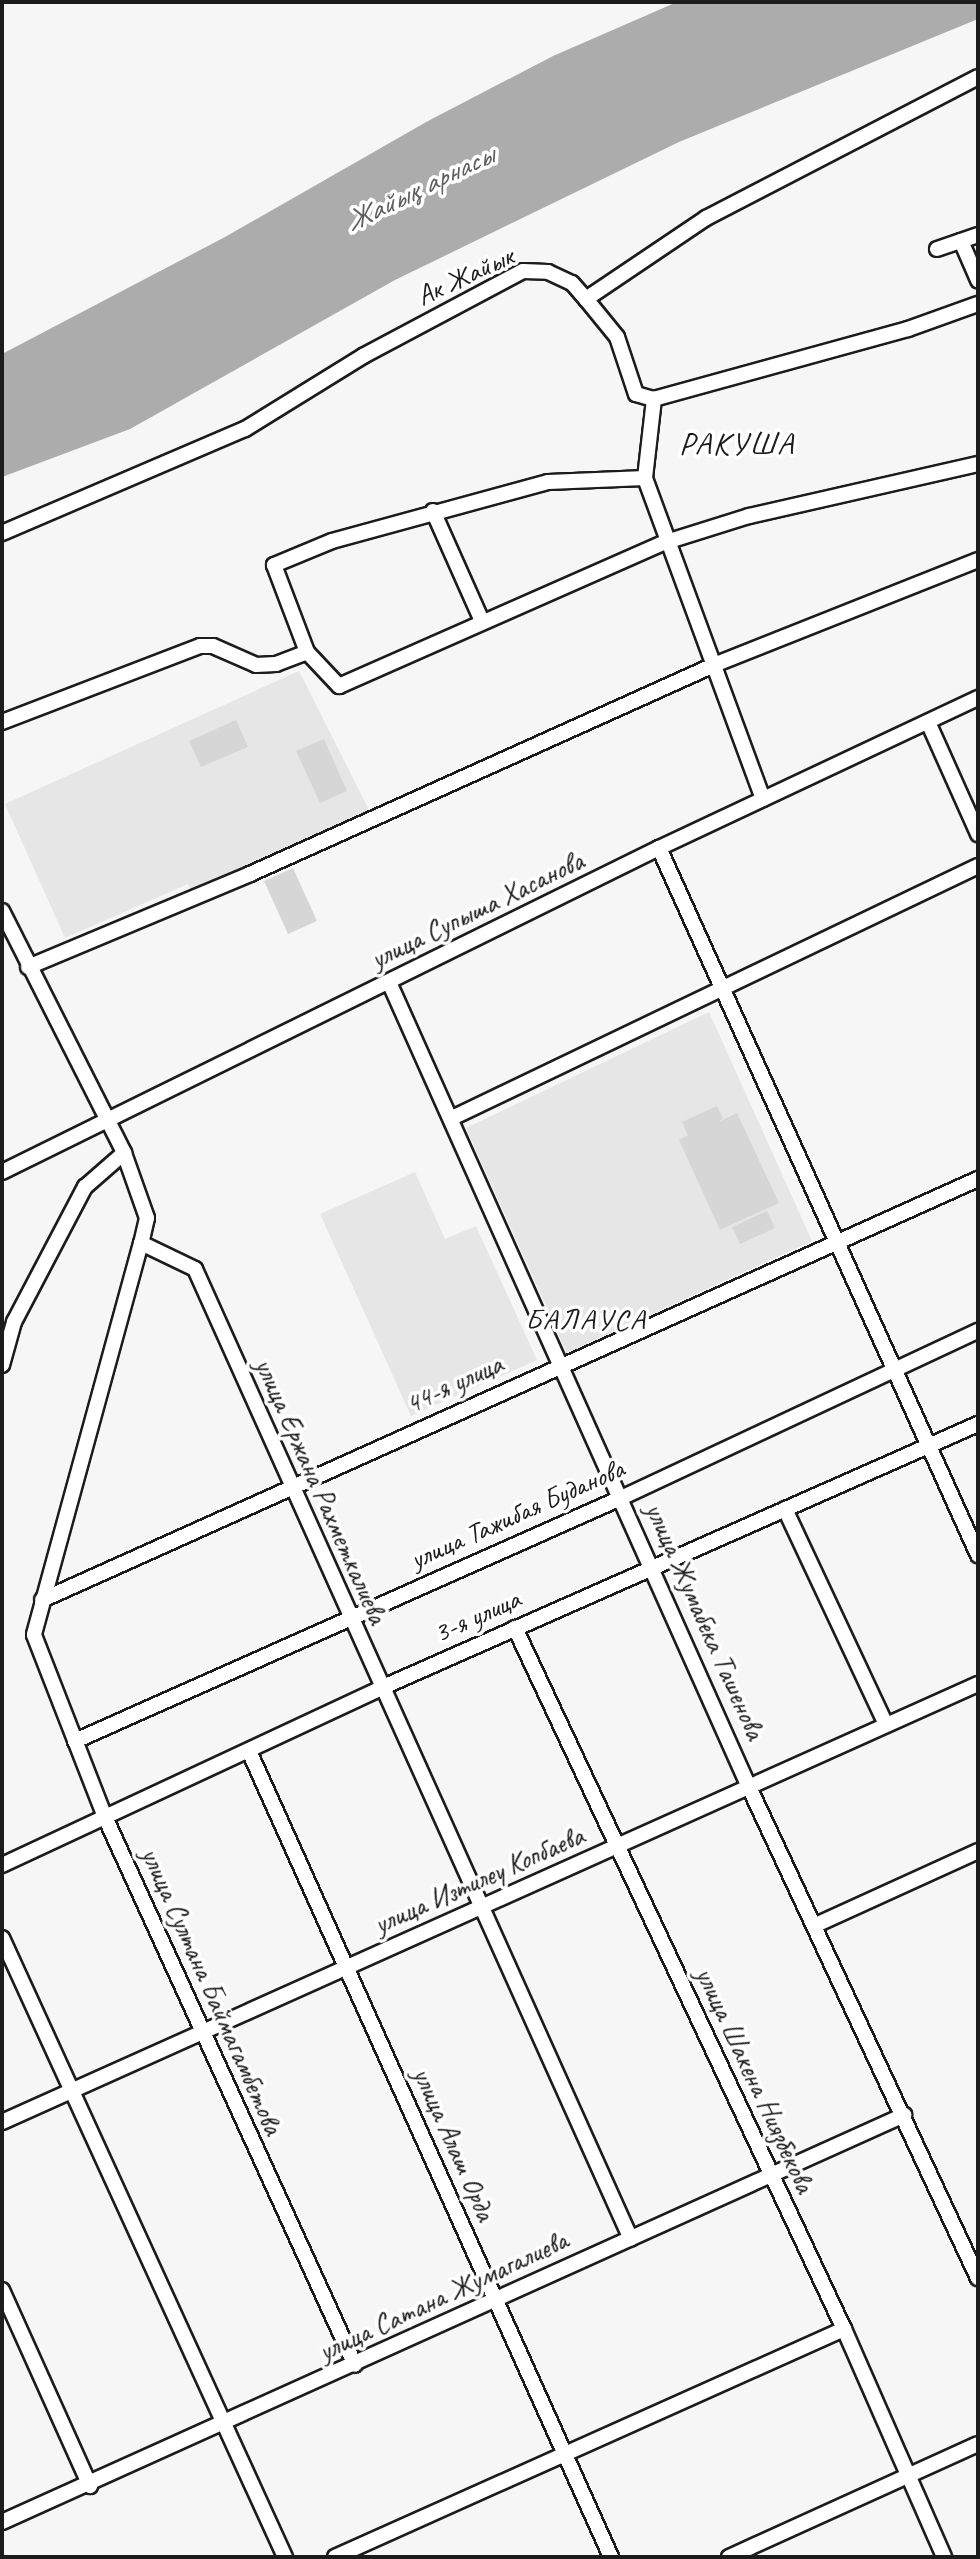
<!DOCTYPE html>
<meta charset="utf-8">
<style>
body{margin:0}
#map{position:relative;width:980px;height:2559px;overflow:hidden;background:#f6f6f6;font-family:Caveat,sans-serif}
div>[style]{position:absolute}
.built>*{inset:0;background:#e6e6e6}
.green>*{inset:0;background:#d6d6d6}
.water>*{inset:0;background:#acacac}
.roads{filter:drop-shadow(2px 0 #1c1c1c) drop-shadow(-2px 0 #1c1c1c) drop-shadow(0 2px #1c1c1c) drop-shadow(0 -2px #1c1c1c)}
.minor>*{height:14px;margin:-7px;padding:0 7px;transform-origin:7px;border-radius:7px;background:#fff}
span{translate:-50% -50%;white-space:nowrap;text-align:center;line-height:1.15;-webkit-text-stroke:7px #fff;paint-order:stroke}
.street-label{font-size:28px;color:#1c1c1c}
.water-label{font-size:30px;color:#5d5d5d;font-style:italic}
.neighbourhood-label{font-size:30px;color:#1c1c1c;letter-spacing:2px}
.quarter-label{font-size:32px;color:#1c1c1c;letter-spacing:2px}
.frame{position:absolute;inset:0;border:4px solid #1c1c1c;pointer-events:none}
</style>
<div id="map">
<div class="built">
<i style="clip-path:polygon(299px 671px,371px 814px,192px 892px,188px 884px,65px 938px,5px 804px)"></i>
<i style="clip-path:polygon(709px 1012px,812px 1241px,567px 1353px,466px 1128px)"></i>
<i style="clip-path:polygon(415px 1172px,445px 1239px,476px 1226px,537px 1360px,411px 1416px,320px 1214px)"></i>
</div>
<div class="green">
<i style="clip-path:polygon(236px 720px,248px 747px,201px 767px,189px 741px)"></i>
<i style="clip-path:polygon(324px 739px,347px 791px,320px 803px,296px 751px)"></i>
<i style="clip-path:polygon(293px 868px,317px 921px,288px 934px,264px 881px)"></i>
<i style="clip-path:polygon(717px 1106px,723px 1118px,718px 1122px,737px 1113px,779px 1203px,720px 1230px,679px 1140px,688px 1135px,682px 1122px)"></i>
<i style="clip-path:polygon(767px 1211px,775px 1228px,740px 1244px,732px 1227px)"></i>
</div>
<div class="water">
<i style="clip-path:polygon(677px 2px,978px 2px,978px 19px,679px 142px,395px 280px,130px 429px,2px 477px,2px 354px,225px 237px,428px 121px,553px 56px)"></i>
</div>
<div class="roads">
<div class="minor">
<i style="left:961px;top:241px;width:43px;rotate:66.4deg"></i>
<i style="left:937px;top:249px;width:43px;rotate:-18.9deg"></i>
<i style="left:586px;top:299px;width:49px;rotate:50.8deg"></i>
<i style="left:617px;top:337px;width:60px;rotate:71.6deg"></i>
<i style="left:636px;top:394px;width:19px;rotate:16deg"></i>
<i style="left:645px;top:478px;width:97px;rotate:177.6deg"></i>
<i style="left:548px;top:482px;width:224px;rotate:164.7deg"></i>
<i style="left:332px;top:541px;width:63px;rotate:157.5deg"></i>
<i style="left:274px;top:565px;width:93px;rotate:69.2deg"></i>
<i style="left:307px;top:652px;width:47px;rotate:46.7deg"></i>
<i style="left:339px;top:686px;width:357px;rotate:-23.8deg"></i>
<i style="left:666px;top:542px;width:87px;rotate:-17.4deg"></i>
<i style="left:749px;top:516px;width:235px;rotate:-12.8deg"></i>
<i style="left:433px;top:511px;width:120px;rotate:66deg"></i>
<i style="left:2px;top:533px;width:264px;rotate:-23.2deg"></i>
<i style="left:245px;top:429px;width:139px;rotate:-31.7deg"></i>
<i style="left:363px;top:356px;width:181px;rotate:-28deg"></i>
<i style="left:523px;top:271px;width:25px;rotate:2deg"></i>
<i style="left:548px;top:272px;width:26px;rotate:25deg"></i>
<i style="left:572px;top:283px;width:21px;rotate:49deg"></i>
<i style="left:586px;top:299px;width:145px;rotate:-34deg"></i>
<i style="left:706px;top:218px;width:306px;rotate:-27.4deg"></i>
<i style="left:2px;top:722px;width:212px;rotate:-21deg"></i>
<i style="left:200px;top:646px;width:13px"></i>
<i style="left:213px;top:646px;width:47px;rotate:23.8deg"></i>
<i style="left:256px;top:665px;width:20px;rotate:-3deg"></i>
<i style="left:276px;top:664px;width:33px;rotate:-21deg"></i>
<i style="left:928px;top:722px;width:123px;rotate:65.9deg"></i>
<i style="left:763px;top:799px;width:342px;rotate:-110.2deg"></i>
<i style="left:645px;top:478px;width:80px;rotate:-83.5deg"></i>
<i style="left:654px;top:399px;width:263px;rotate:-15.4deg"></i>
<i style="left:908px;top:329px;width:74px;rotate:-19.7deg"></i>
<i style="left:659px;top:848px;width:776px;rotate:65.71deg"></i>
<i style="left:2px;top:911px;width:271px;rotate:63.2deg"></i>
<i style="left:124px;top:1153px;width:69px;rotate:70.5deg"></i>
<i style="left:147px;top:1218px;width:26px;rotate:103deg"></i>
<i style="left:141px;top:1243px;width:60px;rotate:25.7deg"></i>
<i style="left:195px;top:1269px;width:1063px;rotate:65.8deg"></i>
<i style="left:28px;top:967px;width:241px;rotate:-22.7deg"></i>
<i style="left:250px;top:874px;width:509px;rotate:-24.25deg"></i>
<i style="left:714px;top:665px;width:284px;rotate:-21.7deg"></i>
<i style="left:389px;top:982px;width:882px;rotate:65.91deg"></i>
<i style="left:749px;top:1787px;width:542px;rotate:65deg"></i>
<i style="left:452px;top:1118px;width:583px;rotate:-25.6deg"></i>
<i style="left:2px;top:1172px;width:733px;rotate:-26.25deg"></i>
<i style="left:659px;top:848px;width:353px;rotate:-25.2deg"></i>
<i style="left:141px;top:1243px;width:406px;rotate:105.3deg"></i>
<i style="left:34px;top:1635px;width:195px;rotate:68.7deg"></i>
<i style="left:105px;top:1817px;width:602px;rotate:65.48deg"></i>
<i style="left:2px;top:1365px;width:45px;rotate:-74.4deg"></i>
<i style="left:14px;top:1322px;width:153px;rotate:-62.3deg"></i>
<i style="left:85px;top:1187px;width:52px;rotate:-41.1deg"></i>
<i style="left:785px;top:1509px;width:238px;rotate:64.9deg"></i>
<i style="left:42px;top:1600px;width:1026px;rotate:-24.22deg"></i>
<i style="left:515px;top:1628px;width:774px;rotate:64.86deg"></i>
<i style="left:844px;top:2329px;width:249px;rotate:66.3deg"></i>
<i style="left:75px;top:1741px;width:600px;rotate:-24deg"></i>
<i style="left:623px;top:1497px;width:392px;rotate:-25.1deg"></i>
<i style="left:249px;top:1751px;width:884px;rotate:65.81deg"></i>
<i style="left:2px;top:1865px;width:418px;rotate:-25deg"></i>
<i style="left:381px;top:1688px;width:653px;rotate:-23.86deg"></i>
<i style="left:818px;top:1924px;width:176px;rotate:-24.5deg"></i>
<i style="left:2px;top:1938px;width:681px;rotate:65.43deg"></i>
<i style="left:2px;top:2122px;width:1070px;rotate:-24.17deg"></i>
<i style="left:2px;top:2290px;width:215px;rotate:65.8deg"></i>
<i style="left:2px;top:2522px;width:990px;rotate:-24.29deg"></i>
<i style="left:335px;top:2557px;width:558px;rotate:-24.13deg"></i>
<i style="left:729px;top:2557px;width:273px;rotate:-24.4deg"></i>
</div>
</div>
<div class="street-label">
<span style="left:465px;top:276px;rotate:-25deg">Ак Жайык</span>
<span style="left:477px;top:910px;rotate:-26deg">улица Супыша Хасанова</span>
<span style="left:454px;top:1384px;rotate:-25deg">44-я улица</span>
<span style="left:321px;top:1491px;rotate:66deg">улица Ержана Рахметкалиева</span>
<span style="left:517px;top:1514px;rotate:-24deg">улица Тажибая Буданова</span>
<span style="left:477px;top:1616px;rotate:-24deg">3-я улица</span>
<span style="left:705px;top:1621px;rotate:66deg">улица Жумабека Ташенова</span>
<span style="left:479px;top:1880px;rotate:-24deg">улица Изтилеу Копбаева</span>
<span style="left:212px;top:1991px;rotate:66deg">улица Султана Баймагамбетова</span>
<span style="left:755px;top:2080px;rotate:65deg">улица Шакена Ниязбекова</span>
<span style="left:454px;top:2144px;rotate:66deg">улица Алаш Орда</span>
<span style="left:443px;top:2296px;rotate:-25deg">улица Сатана Жумагалиева</span>
</div>
<div class="water-label">
<span style="left:419px;top:188px;rotate:-26deg">Жайық арнасы</span>
</div>
<div class="neighbourhood-label">
<span style="left:586px;top:1319px">БАЛАУСА</span>
</div>
<div class="quarter-label">
<span style="left:737px;top:444px">РАКУША</span>
</div>
<div class="frame"></div>
</div>
